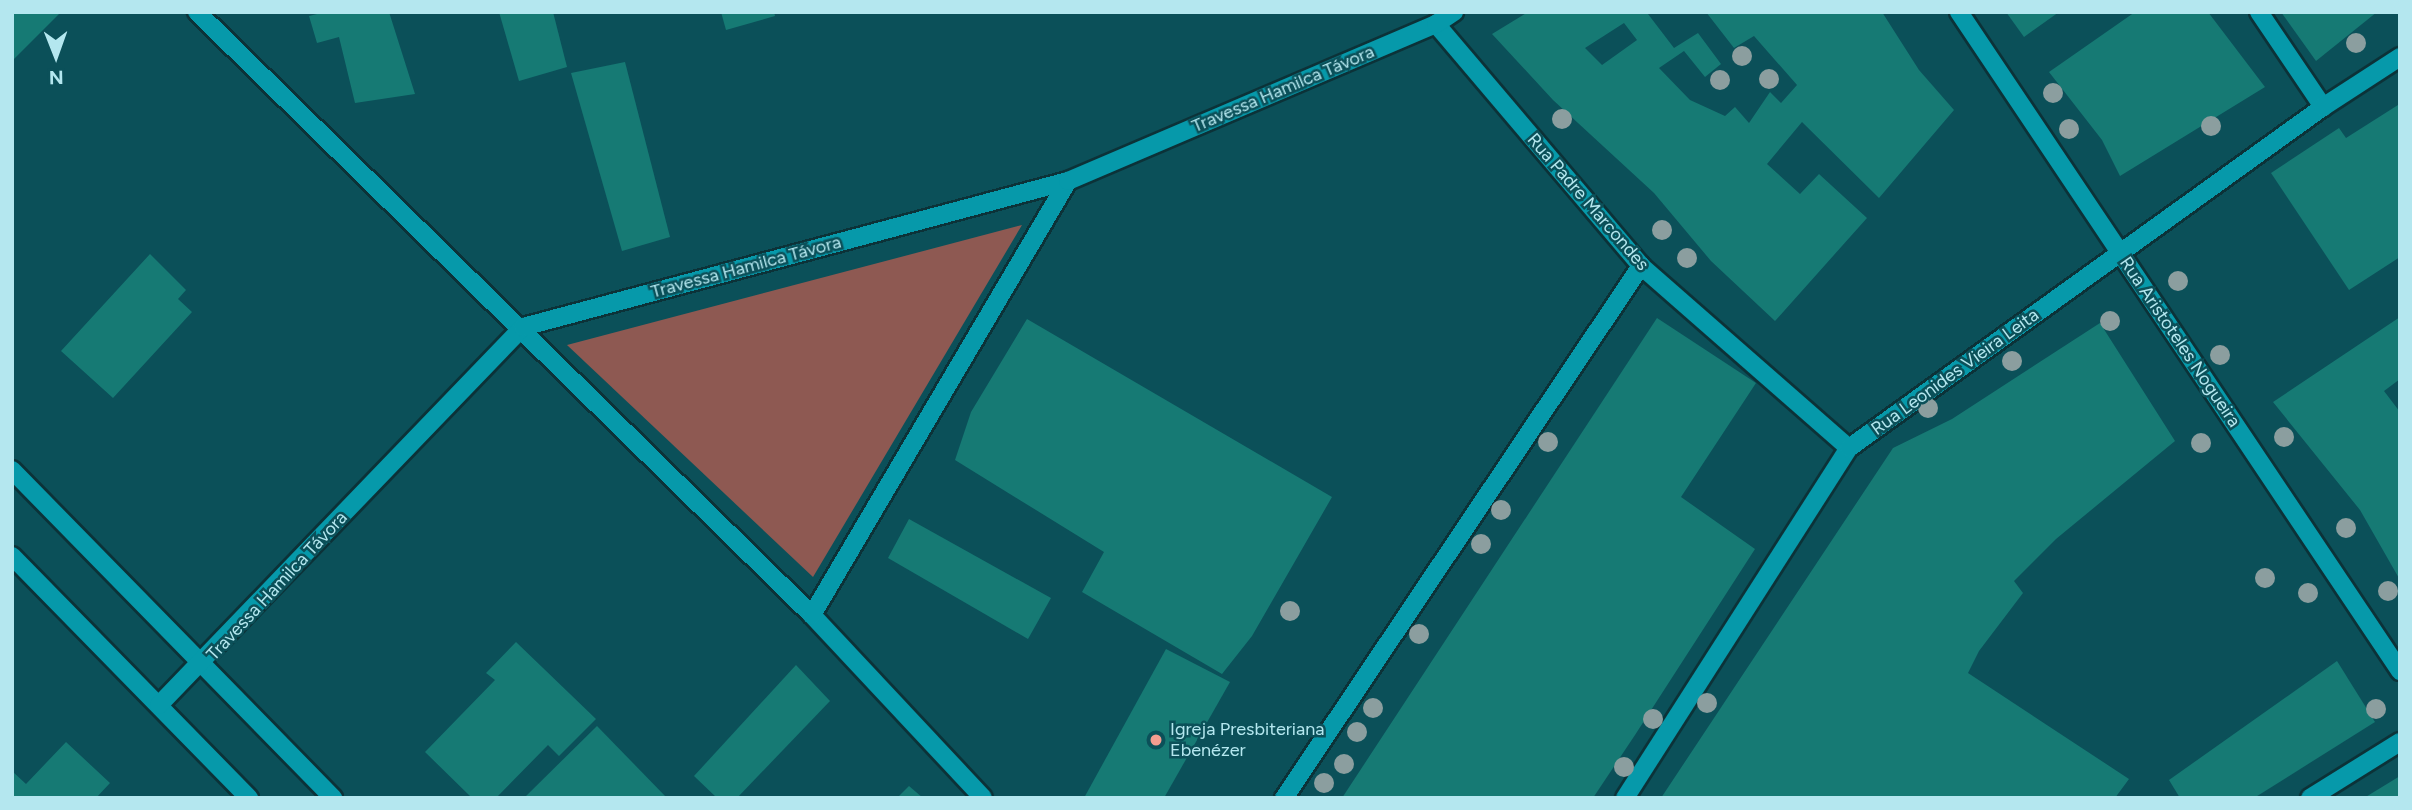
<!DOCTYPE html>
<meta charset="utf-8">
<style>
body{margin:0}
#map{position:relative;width:2412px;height:810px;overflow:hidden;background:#0b5059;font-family:Figtree,sans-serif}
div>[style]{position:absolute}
.green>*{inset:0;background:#8e5952}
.building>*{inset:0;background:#167a74}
.roads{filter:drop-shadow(2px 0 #0c3238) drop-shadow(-2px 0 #0c3238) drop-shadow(0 2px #0c3238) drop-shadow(0 -2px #0c3238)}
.minor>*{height:18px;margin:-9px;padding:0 9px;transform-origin:9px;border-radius:9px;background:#0699aa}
.trees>*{width:20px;height:20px;margin:-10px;border-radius:50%;background:#8b9e9f}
.dots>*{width:19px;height:19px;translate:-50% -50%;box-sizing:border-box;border:4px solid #0b5059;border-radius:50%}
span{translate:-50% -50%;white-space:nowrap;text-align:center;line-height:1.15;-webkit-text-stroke:5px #0b5059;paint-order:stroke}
.street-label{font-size:18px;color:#b4e7ef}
.poi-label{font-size:18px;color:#b4e7ef}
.left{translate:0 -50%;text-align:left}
.frame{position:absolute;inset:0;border:14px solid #b4e7ef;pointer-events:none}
.north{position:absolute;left:21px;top:21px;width:70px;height:70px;-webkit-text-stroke:5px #0b5059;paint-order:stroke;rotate:179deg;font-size:19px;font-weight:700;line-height:28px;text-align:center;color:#b4e7ef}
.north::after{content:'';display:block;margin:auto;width:24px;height:32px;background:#b4e7ef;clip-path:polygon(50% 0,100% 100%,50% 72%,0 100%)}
</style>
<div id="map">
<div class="green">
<i style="clip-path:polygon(1022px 225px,813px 577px,567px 345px)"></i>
</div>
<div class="building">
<i style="clip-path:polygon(12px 12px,61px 12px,12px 61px)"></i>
<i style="clip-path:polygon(325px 12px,389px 12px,415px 94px,355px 103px,339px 37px,317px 43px,309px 16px)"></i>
<i style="clip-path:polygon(499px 12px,553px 12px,567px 67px,519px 81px)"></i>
<i style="clip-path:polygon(721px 12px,774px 12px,775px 16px,726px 30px)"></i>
<i style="clip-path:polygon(evenodd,1528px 12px,1653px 12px,1648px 14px,1674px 48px,1698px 33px,1721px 64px,1705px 77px,1684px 51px,1659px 68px,1690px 100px,1725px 116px,1735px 107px,1749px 123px,1770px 92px,1781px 103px,1797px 85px,1754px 36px,1734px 48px,1706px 12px,1882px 12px,1919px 70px,1954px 110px,1879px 198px,1802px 122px,1767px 164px,1800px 194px,1819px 174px,1867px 218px,1775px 321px,1711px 261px,1654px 193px,1553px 100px,1492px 34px,1528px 12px,1624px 23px,1637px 40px,1602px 65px,1585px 48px,1624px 23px)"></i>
<i style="clip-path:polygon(2006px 12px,2059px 12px,2024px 37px)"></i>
<i style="clip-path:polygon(2135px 12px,2208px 12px,2265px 87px,2120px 176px,2102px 140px,2049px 72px)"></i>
<i style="clip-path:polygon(2281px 12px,2377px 12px,2316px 61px)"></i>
<i style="clip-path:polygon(625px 62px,670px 237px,622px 251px,571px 73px)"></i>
<i style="clip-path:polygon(2398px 105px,2400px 257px,2349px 290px,2271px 173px,2339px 128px,2346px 138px)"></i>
<i style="clip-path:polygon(150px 254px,186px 290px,178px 299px,192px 312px,113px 398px,61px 351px)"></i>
<i style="clip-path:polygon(2400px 317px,2400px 379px,2384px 391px,2400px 412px,2400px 580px,2360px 510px,2273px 402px)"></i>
<i style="clip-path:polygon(1657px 318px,1756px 383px,1681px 497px,1755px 549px,1635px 735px,1593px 798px,1342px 798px)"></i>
<i style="clip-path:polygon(1027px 319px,1332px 497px,1252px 636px,1222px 674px,1082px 592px,1104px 552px,955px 460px,971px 412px)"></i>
<i style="clip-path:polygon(2100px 323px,2175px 441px,2056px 539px,2014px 581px,2023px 593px,1979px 651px,1968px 673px,2129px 779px,2115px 798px,1661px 798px,1893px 448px,1952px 419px)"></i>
<i style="clip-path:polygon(909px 519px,1051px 598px,1028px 639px,888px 558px)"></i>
<i style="clip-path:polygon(516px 642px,596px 719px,559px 756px,548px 745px,496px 798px,472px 798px,425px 752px,495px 680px,486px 673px)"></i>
<i style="clip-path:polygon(1166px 649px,1230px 682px,1164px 798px,1084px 798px)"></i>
<i style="clip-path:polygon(2337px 661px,2375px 722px,2254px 798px,2180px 798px,2169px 780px)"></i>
<i style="clip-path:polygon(796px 665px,830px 701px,737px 798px,717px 798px,694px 776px)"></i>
<i style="clip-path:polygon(597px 726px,667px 798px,524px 798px)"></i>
<i style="clip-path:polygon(66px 742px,110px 783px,96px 798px,12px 798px,12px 771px,26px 784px)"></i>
<i style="clip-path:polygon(2400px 776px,2400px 798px,2364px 798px)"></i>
<i style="clip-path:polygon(909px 786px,923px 798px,897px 798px)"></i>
</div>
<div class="roads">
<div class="minor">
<i style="left:197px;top:12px;width:861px;rotate:44.44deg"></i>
<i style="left:812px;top:615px;width:250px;rotate:46.9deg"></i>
<i style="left:1959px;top:12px;width:793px;rotate:56.21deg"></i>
<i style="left:2259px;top:12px;width:115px;rotate:56deg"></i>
<i style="left:1436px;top:24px;width:317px;rotate:49.7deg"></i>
<i style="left:1641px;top:266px;width:276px;rotate:41.2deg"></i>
<i style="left:12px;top:470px;width:459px;rotate:45.6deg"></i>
<i style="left:12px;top:556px;width:339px;rotate:45.6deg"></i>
<i style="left:812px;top:615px;width:504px;rotate:-59.47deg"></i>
<i style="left:159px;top:705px;width:525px;rotate:-46.08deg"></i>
<i style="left:523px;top:327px;width:564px;rotate:-15deg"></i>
<i style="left:1068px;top:181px;width:400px;rotate:-23.1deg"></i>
<i style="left:1436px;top:24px;width:22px;rotate:-34deg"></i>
<i style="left:1284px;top:798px;width:641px;rotate:-56.14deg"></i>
<i style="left:1625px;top:798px;width:416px;rotate:-57.4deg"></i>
<i style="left:1849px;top:448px;width:584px;rotate:-35.73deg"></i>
<i style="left:2323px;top:107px;width:92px;rotate:-33deg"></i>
<i style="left:2310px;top:798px;width:106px;rotate:-31.9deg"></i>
</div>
</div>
<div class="trees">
<i style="left:2356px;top:43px"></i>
<i style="left:1742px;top:56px"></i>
<i style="left:1769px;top:79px"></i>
<i style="left:1720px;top:80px"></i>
<i style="left:2053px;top:93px"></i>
<i style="left:1562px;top:119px"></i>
<i style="left:2211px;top:126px"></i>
<i style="left:2069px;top:129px"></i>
<i style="left:1662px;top:230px"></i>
<i style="left:1687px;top:258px"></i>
<i style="left:2178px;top:281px"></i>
<i style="left:2110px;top:321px"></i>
<i style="left:2220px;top:355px"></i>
<i style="left:2012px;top:361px"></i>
<i style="left:1928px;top:408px"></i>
<i style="left:2284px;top:437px"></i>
<i style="left:1548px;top:442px"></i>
<i style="left:2201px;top:443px"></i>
<i style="left:1501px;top:510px"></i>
<i style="left:2346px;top:528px"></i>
<i style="left:1481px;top:544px"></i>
<i style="left:2265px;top:578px"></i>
<i style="left:2388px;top:591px"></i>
<i style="left:2308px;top:593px"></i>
<i style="left:1290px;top:611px"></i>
<i style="left:1419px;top:634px"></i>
<i style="left:1707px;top:703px"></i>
<i style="left:1373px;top:708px"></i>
<i style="left:2376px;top:709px"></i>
<i style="left:1653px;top:719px"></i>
<i style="left:1357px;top:732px"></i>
<i style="left:1344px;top:764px"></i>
<i style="left:1624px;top:767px"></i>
<i style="left:1324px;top:783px"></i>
</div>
<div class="dots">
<i style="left:1156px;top:740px;background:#f59d90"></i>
</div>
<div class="street-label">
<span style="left:1283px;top:89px;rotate:-23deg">Travessa Hamilca Távora</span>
<span style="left:1588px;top:202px;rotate:49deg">Rua Padre Marcondes</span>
<span style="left:746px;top:267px;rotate:-15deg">Travessa Hamilca Távora</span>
<span style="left:2180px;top:342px;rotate:56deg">Rua Aristoteles Nogueira</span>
<span style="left:1955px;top:372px;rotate:-36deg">Rua Leonides Vieira Leita</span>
<span style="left:277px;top:586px;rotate:-47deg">Travessa Hamilca Távora</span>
</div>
<div class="poi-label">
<span class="left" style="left:1170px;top:740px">Igreja Presbiteriana<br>Ebenézer</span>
</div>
<div class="frame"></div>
<div class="north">N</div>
</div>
